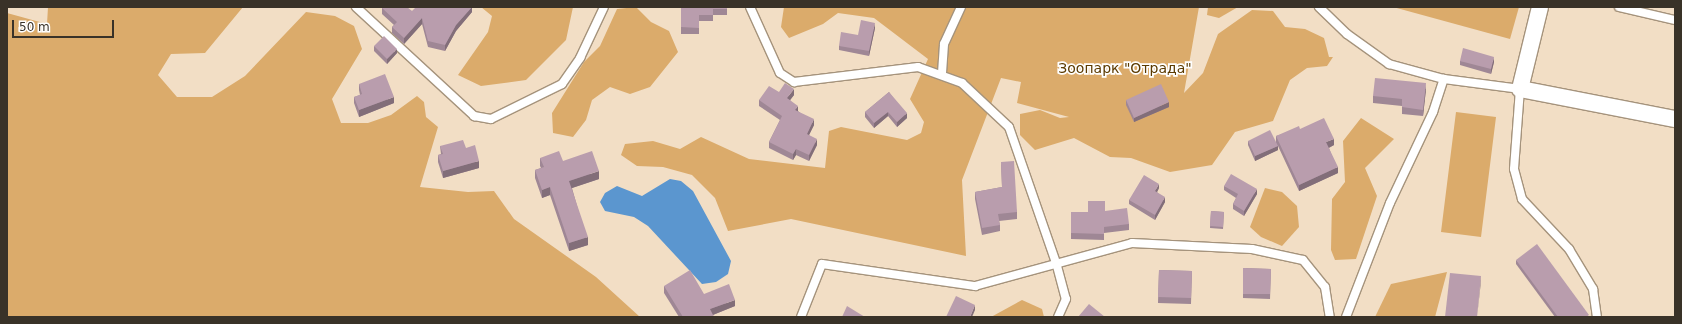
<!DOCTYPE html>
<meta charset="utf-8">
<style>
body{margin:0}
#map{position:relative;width:1682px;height:324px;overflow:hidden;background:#f2dec5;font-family:"DejaVu Sans",sans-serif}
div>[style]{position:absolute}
.green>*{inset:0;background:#dbab6b}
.water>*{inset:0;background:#5b96cf}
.roads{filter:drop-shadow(1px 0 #a5937c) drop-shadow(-1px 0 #a5937c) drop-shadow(0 1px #a5937c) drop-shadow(0 -1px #a5937c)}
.lane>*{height:8px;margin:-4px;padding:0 4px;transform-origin:4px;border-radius:4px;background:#fff}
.street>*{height:16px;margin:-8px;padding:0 8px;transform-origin:8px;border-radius:8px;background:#fff}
.wall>*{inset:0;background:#9f8795}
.shaded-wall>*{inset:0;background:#826e79}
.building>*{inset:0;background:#b99dad}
span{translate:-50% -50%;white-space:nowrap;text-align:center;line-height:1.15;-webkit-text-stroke:3.5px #fff;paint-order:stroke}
.park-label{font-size:14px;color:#5b3a00}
.frame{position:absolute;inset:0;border:8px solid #393228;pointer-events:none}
.scale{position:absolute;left:12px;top:20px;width:102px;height:18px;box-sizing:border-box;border:2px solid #393228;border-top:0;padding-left:5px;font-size:12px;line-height:14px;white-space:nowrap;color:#393228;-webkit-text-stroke:3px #fff;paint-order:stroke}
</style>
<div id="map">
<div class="green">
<i style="clip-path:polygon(48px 7px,243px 7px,205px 53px,171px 54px,158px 75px,177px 97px,212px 97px,245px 76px,306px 12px,335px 16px,354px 26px,362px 49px,332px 99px,341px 123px,368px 123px,391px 115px,417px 96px,424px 102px,426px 117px,438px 127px,420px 187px,468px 192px,494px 191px,514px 219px,596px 277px,640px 317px,7px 317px,7px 13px,47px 24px)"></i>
<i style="clip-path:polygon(481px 7px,573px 7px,566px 40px,526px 80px,481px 86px,458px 75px,488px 32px,492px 16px)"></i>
<i style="clip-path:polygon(636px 7px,651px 22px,669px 31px,678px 52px,650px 87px,630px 94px,610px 87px,592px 100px,586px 120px,573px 137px,553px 133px,552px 113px,584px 62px,600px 46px,617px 9px)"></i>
<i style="clip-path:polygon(784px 7px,1199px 7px,1184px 93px,1203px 73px,1218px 34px,1252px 10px,1273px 11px,1285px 27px,1305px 29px,1324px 38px,1329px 57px,1333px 57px,1327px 66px,1307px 68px,1290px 80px,1273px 121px,1235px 132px,1212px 165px,1170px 172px,1131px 158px,1110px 157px,1074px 138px,1035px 150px,1020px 135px,1020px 114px,1040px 110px,1060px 118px,1069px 117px,1017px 103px,1021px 82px,1001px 78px,962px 180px,966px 256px,791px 219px,728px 231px,715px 198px,692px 175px,663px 167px,637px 166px,621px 155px,625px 144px,653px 141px,680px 149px,701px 137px,749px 159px,825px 168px,829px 131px,841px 127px,907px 140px,921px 133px,924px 122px,910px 99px,928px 59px,874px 18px,838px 13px,823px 24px,789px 38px,781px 27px)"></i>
<i style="clip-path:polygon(1208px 7px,1238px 7px,1219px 18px,1207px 15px)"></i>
<i style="clip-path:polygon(1393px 7px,1519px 7px,1510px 39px)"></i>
<i style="clip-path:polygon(1456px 112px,1496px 117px,1481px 237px,1441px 232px)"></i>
<i style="clip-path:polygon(1361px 118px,1394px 139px,1365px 168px,1377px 196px,1356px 259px,1335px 260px,1331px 250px,1332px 199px,1345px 182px,1343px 141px)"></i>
<i style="clip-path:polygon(1265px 188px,1282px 192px,1297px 206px,1299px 227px,1282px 246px,1261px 237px,1250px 227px)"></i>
<i style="clip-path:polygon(1447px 272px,1435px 317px,1375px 317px,1391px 284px)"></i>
<i style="clip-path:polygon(1022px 300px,1042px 309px,1044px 317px,991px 317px)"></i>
</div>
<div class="water">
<i style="clip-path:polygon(670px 179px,681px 181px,693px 191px,731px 261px,728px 274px,716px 282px,702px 284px,648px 226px,634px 217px,605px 211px,600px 202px,605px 193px,617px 186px,642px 196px)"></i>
</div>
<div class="roads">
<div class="lane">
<i style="left:356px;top:7px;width:161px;rotate:42.7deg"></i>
<i style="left:474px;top:116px;width:17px;rotate:10deg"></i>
<i style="left:491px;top:119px;width:79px;rotate:-26.2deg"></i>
<i style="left:562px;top:84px;width:32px;rotate:-55deg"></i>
<i style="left:580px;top:58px;width:56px;rotate:-64.8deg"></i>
<i style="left:750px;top:7px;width:72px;rotate:65.6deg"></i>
<i style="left:780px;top:73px;width:17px;rotate:33deg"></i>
<i style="left:794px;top:82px;width:125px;rotate:-6.9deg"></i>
<i style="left:918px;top:67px;width:47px;rotate:20deg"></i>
<i style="left:962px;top:83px;width:64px;rotate:43.1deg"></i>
<i style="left:1009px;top:127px;width:147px;rotate:70.9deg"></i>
<i style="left:1057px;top:266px;width:34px;rotate:75deg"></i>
<i style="left:1066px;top:299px;width:20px;rotate:114deg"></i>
<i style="left:1319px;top:7px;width:39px;rotate:44deg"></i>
<i style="left:1347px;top:34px;width:52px;rotate:35.5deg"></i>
<i style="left:1389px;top:64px;width:57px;rotate:15.3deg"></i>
<i style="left:1444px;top:79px;width:77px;rotate:7.5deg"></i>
<i style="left:1520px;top:89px;width:80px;rotate:94.3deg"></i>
<i style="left:1514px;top:169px;width:31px;rotate:75deg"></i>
<i style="left:1522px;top:199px;width:69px;rotate:46.8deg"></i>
<i style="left:1569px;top:249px;width:47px;rotate:59deg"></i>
<i style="left:1593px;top:289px;width:28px;rotate:82deg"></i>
<i style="left:1619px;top:7px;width:57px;rotate:13.1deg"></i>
<i style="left:942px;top:73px;width:29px;rotate:-86deg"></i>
<i style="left:944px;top:44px;width:41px;rotate:-65.3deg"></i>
<i style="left:801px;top:317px;width:57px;rotate:-68.4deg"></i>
<i style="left:822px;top:264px;width:155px;rotate:8.2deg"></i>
<i style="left:975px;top:286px;width:163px;rotate:-15.3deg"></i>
<i style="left:1132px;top:243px;width:120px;rotate:2.9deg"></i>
<i style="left:1252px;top:249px;width:52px;rotate:12.2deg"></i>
<i style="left:1303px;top:260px;width:35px;rotate:51deg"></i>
<i style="left:1325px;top:287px;width:30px;rotate:81deg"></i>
<i style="left:1346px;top:317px;width:122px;rotate:-68.9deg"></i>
<i style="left:1390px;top:203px;width:101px;rotate:-64.7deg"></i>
<i style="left:1433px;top:112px;width:35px;rotate:-72deg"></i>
</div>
<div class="street">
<i style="left:1540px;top:7px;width:84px;rotate:103.7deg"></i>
<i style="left:1520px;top:89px;width:158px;rotate:11deg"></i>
</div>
</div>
<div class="wall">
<i style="clip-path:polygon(472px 7px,472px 12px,456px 31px,445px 51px,428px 47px,422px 24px,404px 44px,392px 33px,392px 27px,394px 25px,382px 14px,382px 8px,412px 11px)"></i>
<i style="clip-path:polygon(681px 7px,727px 7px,727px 15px,713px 15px,713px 21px,699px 21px,699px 34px,681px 34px)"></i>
<i style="clip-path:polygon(875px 28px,869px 56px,839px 50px,839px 46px)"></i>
<i style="clip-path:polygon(374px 46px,397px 53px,387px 64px,374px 51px)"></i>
<i style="clip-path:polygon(1460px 61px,1494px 62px,1491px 74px,1460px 65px)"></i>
<i style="clip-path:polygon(359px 84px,394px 103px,359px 117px,354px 103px,354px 97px,360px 95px,359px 90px)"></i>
<i style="clip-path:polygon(1426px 89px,1423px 116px,1402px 114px,1402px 106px,1373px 103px,1373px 96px)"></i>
<i style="clip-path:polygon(889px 92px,907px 118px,897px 127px,888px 116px,874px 128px,865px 117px,865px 112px)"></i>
<i style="clip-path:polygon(794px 95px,790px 100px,798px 111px,814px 125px,809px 135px,817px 145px,809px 161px,796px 155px,793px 160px,769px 148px,769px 142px,780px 120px,759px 106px,759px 100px)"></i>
<i style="clip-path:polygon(1126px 100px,1169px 107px,1134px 122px,1126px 105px)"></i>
<i style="clip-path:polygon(1300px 129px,1334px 145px,1329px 148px,1338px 173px,1299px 191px,1278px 146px,1278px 150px,1255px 161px,1248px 145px,1248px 141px,1276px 143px,1276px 136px)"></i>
<i style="clip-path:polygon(440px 146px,466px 148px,479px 168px,443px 178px,438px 162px,438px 155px,441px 154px)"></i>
<i style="clip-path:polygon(540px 158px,563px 161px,599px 179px,572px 188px,588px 245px,569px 251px,550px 195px,542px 198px,535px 178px,535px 170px,541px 168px,540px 166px)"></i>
<i style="clip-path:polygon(1001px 162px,1017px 212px,1017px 219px,999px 221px,1000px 225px,1000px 231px,982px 235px,975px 199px,975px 192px,1002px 187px)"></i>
<i style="clip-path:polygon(1224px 186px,1257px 194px,1244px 216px,1233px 209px,1233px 204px,1236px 198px,1224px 190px)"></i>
<i style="clip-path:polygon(1159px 188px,1157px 192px,1165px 202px,1155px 220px,1129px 204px,1129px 200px)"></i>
<i style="clip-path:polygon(1105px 211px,1129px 224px,1129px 230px,1104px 233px,1104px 240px,1071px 239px,1071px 212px,1088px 212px)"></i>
<i style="clip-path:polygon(1211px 211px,1224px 212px,1223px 229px,1210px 228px)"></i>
<i style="clip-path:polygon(1516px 260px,1589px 317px,1555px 317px,1516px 264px)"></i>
<i style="clip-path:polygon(1243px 268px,1271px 269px,1270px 299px,1243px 298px)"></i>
<i style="clip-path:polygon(1159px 270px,1192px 271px,1191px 304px,1158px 303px)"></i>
<i style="clip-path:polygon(664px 286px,735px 306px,713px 315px,714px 317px,679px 317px,664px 293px)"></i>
</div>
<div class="shaded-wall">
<i style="clip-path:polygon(472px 7px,472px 12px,456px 31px,445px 51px,445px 45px,456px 25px)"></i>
<i style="clip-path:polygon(422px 18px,422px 24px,404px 44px,404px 38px)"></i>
<i style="clip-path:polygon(875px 23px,875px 28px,869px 56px,869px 51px)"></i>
<i style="clip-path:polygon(397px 49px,397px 53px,387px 64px,387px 59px)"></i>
<i style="clip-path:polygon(1494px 57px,1494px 62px,1491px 74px,1491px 69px)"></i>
<i style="clip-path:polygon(1426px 83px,1426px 89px,1423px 116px,1423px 110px)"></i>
<i style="clip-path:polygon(794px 89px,794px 95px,787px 104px,787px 98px)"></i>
<i style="clip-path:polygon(394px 97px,394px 103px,359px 117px,359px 110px)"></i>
<i style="clip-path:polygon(1169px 102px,1169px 107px,1134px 122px,1134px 118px)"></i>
<i style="clip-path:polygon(798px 106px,798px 112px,795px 110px)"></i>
<i style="clip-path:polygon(888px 112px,888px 116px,874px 128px,874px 123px)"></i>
<i style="clip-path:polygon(907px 113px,907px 118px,897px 127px,897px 122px)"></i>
<i style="clip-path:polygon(814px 119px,814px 125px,807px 139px,807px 134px)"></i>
<i style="clip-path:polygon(817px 139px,817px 145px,809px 161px,809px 155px)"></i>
<i style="clip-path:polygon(1334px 139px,1334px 145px,1326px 149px,1326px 142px)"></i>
<i style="clip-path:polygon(1278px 146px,1278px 150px,1255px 161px,1255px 156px)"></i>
<i style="clip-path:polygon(796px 149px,796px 155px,793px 160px,793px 154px)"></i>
<i style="clip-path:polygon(479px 161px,479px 168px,443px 178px,443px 171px)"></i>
<i style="clip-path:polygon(1338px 167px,1338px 173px,1299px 191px,1299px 185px)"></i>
<i style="clip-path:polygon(599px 171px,599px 179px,569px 189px,569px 181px)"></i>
<i style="clip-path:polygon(1159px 184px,1159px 188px,1155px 196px,1155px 191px)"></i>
<i style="clip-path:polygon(550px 187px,550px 195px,542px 198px,542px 190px)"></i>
<i style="clip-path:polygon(1257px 189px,1257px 194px,1244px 216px,1244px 211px)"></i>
<i style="clip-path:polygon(1165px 197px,1165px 202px,1155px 220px,1155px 215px)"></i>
<i style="clip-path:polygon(588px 237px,588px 245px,569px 251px,569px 243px)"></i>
<i style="clip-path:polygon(1481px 276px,1481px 281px,1477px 317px)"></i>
<i style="clip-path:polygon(735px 300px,735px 306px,710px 316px,710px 309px)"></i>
<i style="clip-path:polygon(975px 305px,975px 310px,972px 317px,970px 317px)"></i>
</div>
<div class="building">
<i style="clip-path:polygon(383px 7px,407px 7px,412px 11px,416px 7px,472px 7px,456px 25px,445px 45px,428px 41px,422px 18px,404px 38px,392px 27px,397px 22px,382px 8px)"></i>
<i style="clip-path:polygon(681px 7px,727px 7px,727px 9px,713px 9px,713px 15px,699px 15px,699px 28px,681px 27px)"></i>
<i style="clip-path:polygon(861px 20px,875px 23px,869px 51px,839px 46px,841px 32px,858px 35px)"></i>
<i style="clip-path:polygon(384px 36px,397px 49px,387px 59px,374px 46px)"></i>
<i style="clip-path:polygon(1463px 48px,1494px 57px,1491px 69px,1460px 61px)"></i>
<i style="clip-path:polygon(385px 74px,394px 97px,359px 110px,354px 97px,362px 94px,359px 84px)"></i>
<i style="clip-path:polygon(1375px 78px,1426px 83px,1423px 110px,1402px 107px,1402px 99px,1373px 96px)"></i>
<i style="clip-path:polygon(785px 83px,794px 89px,787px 98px,798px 106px,795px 110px,814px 119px,807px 134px,817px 139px,809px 155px,796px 149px,793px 154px,769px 142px,782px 116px,759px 100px,769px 86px,779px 92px)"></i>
<i style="clip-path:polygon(1161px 84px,1169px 102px,1134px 118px,1126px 100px)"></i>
<i style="clip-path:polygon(889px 92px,907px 113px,897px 122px,888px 112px,874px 123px,865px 112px)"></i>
<i style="clip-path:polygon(1324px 118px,1334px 139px,1326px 142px,1338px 167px,1299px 185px,1276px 136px,1299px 126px,1300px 129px)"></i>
<i style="clip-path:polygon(1270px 130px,1278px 146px,1255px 156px,1248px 141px)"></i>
<i style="clip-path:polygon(463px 140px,466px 148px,475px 145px,479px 161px,443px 171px,438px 155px,443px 154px,440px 146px)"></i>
<i style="clip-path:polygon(559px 151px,563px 161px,592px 151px,599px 171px,569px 181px,588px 237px,569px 243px,550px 187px,542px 190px,535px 170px,544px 167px,540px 158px)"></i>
<i style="clip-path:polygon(1014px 161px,1017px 212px,998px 214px,1000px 225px,982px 228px,975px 192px,1002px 187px,1001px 162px)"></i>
<i style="clip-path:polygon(1231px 174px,1257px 189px,1244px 211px,1233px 204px,1238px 194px,1224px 186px)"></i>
<i style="clip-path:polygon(1144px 175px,1159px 184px,1155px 191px,1165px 197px,1155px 215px,1129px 200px)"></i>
<i style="clip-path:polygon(1088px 201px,1105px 201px,1105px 211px,1127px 208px,1129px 224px,1104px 227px,1104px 234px,1071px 233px,1071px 212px,1088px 212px)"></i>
<i style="clip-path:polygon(1211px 211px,1224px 212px,1223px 227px,1210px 226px)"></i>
<i style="clip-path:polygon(1537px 244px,1589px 315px,1586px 317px,1558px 317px,1516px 260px)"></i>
<i style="clip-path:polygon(1243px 268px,1271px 269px,1270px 294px,1243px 294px)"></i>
<i style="clip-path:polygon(690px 270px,704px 294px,729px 284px,735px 300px,710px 309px,714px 317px,683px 317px,664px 286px)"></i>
<i style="clip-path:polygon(1159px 270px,1192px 271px,1191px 298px,1158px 297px)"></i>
<i style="clip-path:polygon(1450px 273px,1481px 276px,1477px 317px,1445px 317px)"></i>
<i style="clip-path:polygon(956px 296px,975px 305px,970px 317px,946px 317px)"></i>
<i style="clip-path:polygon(1089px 304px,1105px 317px,1078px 317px)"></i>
<i style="clip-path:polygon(847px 306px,865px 317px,842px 317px)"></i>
</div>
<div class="park-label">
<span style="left:1125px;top:68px">Зоопарк "Отрада"</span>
</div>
<div class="frame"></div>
<div class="scale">50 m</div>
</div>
